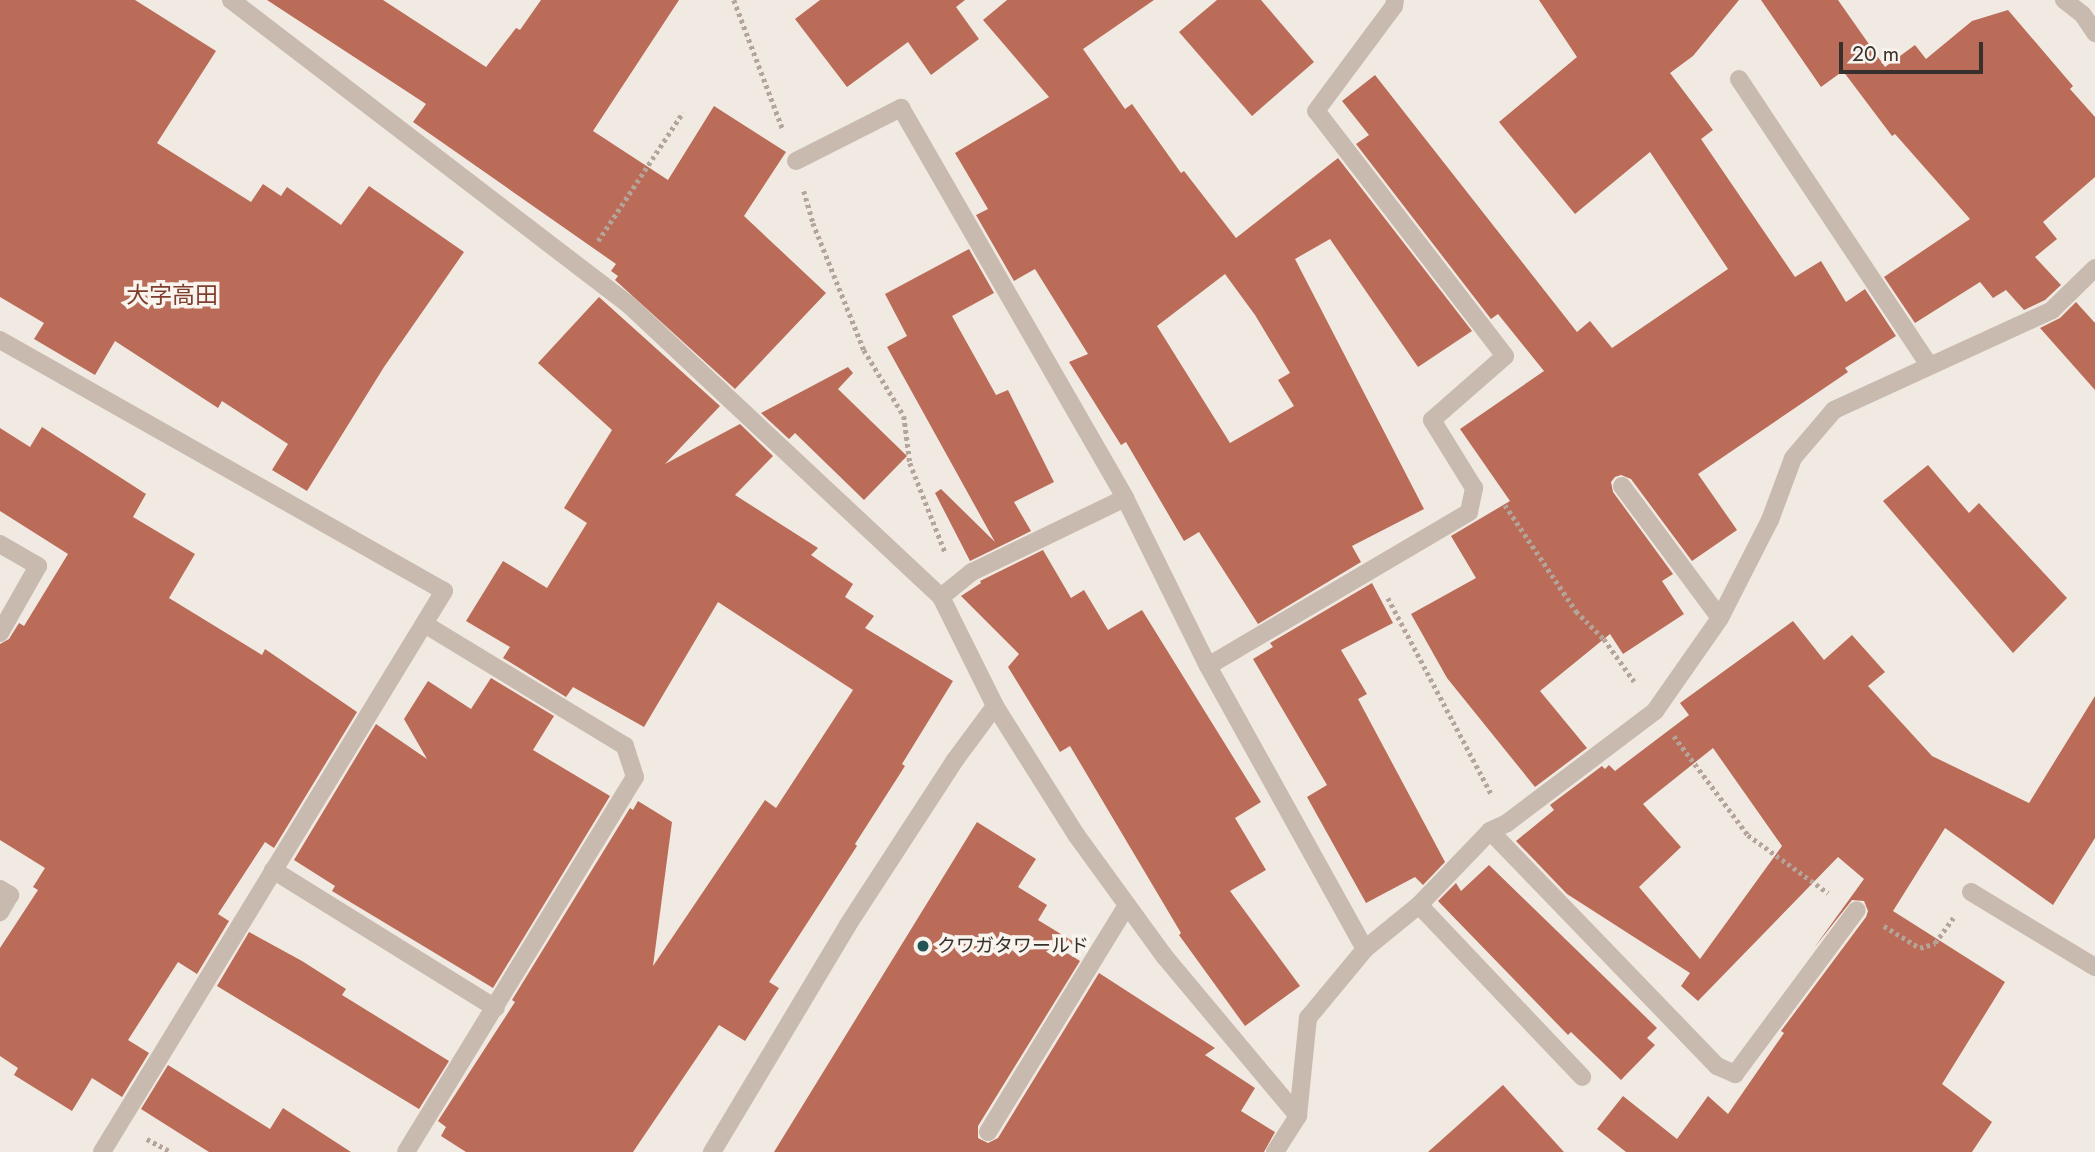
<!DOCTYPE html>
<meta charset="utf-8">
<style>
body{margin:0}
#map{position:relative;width:2095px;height:1152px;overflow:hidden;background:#f1eae2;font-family:Jost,"Noto Sans JP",sans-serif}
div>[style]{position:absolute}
.building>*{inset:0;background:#ba6c58}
.path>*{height:4.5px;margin-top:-2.25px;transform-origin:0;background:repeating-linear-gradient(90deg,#b4a499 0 3.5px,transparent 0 7px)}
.service>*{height:18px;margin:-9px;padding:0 9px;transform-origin:9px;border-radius:9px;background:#c9baaf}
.minor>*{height:18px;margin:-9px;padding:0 9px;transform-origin:9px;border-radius:9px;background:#c9baaf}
.dots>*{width:19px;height:19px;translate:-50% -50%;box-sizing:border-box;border:4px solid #f9f4ee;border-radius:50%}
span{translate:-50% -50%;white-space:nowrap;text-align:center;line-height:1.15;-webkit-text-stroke:7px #f9f4ee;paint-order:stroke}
.poi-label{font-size:19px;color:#38302c}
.left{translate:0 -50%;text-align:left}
.quarter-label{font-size:23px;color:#7f3e2d}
.scale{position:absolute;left:1839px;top:42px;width:144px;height:32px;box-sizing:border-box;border:4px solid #38302c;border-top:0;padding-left:9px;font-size:21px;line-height:24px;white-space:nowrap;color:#38302c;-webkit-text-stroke:5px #f9f4ee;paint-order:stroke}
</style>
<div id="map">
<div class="building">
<i style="clip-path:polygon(0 0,135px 0,216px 51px,157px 143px,251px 202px,263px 184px,281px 196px,287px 187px,341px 225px,369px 186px,464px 252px,384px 367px,307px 491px,272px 470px,288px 444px,222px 401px,218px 408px,115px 341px,95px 375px,34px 339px,44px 323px,0 297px)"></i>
<i style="clip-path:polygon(267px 0,383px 0,486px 67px,516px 28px,520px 30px,541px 0,679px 0,593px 131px,668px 180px,714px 106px,786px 152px,744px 216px,826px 293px,735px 389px,615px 280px,618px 276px,611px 271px,616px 264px,413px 122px,426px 104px)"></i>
<i style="clip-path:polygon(820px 0,965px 0,956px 7px,979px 39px,931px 75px,908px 42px,847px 87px,795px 19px)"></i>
<i style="clip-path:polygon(evenodd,1007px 0,1154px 0,1083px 49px,1125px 109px,1132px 104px,1181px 173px,1184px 171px,1236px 238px,1338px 158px,1472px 331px,1418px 367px,1330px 239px,1295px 259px,1424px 509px,1352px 546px,1361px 562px,1258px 624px,1199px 532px,1184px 541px,1126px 442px,1121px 445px,1069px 362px,1088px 354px,1035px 269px,1014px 281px,976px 215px,988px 209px,955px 153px,1049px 97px,983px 20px,1007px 0,1225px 274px,1255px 315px,1290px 373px,1278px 380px,1294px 406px,1230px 443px,1157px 326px,1225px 274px)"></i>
<i style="clip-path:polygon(1217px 0,1261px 0,1314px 62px,1252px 116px,1179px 32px)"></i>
<i style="clip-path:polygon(1539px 0,1739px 0,1693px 56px,1670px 73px,1713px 130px,1701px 139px,1795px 277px,1821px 261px,1846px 302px,1865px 289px,1896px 336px,1845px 368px,1848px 372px,1698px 474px,1737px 530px,1692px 561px,1631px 479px,1621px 475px,1615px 477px,1611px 482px,1613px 492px,1673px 574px,1662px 581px,1684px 614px,1623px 654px,1610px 634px,1540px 691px,1587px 748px,1535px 787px,1447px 678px,1411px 614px,1476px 578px,1451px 536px,1510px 501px,1460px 429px,1544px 371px,1498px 314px,1491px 319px,1356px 144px,1369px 135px,1342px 101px,1375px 75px,1577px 332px,1590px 321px,1612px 348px,1728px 269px,1650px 152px,1575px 214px,1499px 122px,1577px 57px)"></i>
<i style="clip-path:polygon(1761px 0,1838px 0,1885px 67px,1915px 45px,1926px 59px,1972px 21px,2008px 10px,2073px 86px,2070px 89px,2095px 117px,2095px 177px,2043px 222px,2057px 239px,2035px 257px,2061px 285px,2045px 300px,2024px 310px,2006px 290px,1993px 298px,1980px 282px,1915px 323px,1884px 277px,1970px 219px,1895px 134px,1892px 136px,1843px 71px,1821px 87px)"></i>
<i style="clip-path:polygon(969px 249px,994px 293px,952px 316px,996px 395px,1008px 390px,1054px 482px,1014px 502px,1031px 531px,970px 561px,935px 493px,941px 489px,995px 542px,887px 347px,907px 336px,885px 294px)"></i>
<i style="clip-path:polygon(599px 297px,720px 406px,665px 464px,740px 424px,773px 456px,735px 495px,818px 548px,811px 555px,853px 584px,845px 597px,874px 616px,865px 628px,953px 681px,902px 764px,905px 766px,855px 844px,857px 846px,769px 982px,779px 988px,745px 1041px,719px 1025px,633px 1152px,466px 1152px,441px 1136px,446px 1127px,438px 1121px,515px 1002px,512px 1000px,630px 808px,633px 810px,638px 801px,672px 822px,653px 966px,765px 800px,776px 808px,853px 690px,718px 602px,644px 727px,573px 687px,566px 697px,503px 658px,510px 647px,466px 621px,503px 561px,547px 588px,587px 523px,564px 508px,612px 430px,538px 363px)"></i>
<i style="clip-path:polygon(2076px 302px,2095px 323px,2095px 390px,2040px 328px,2060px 318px)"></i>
<i style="clip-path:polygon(848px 367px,853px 373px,838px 389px,907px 456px,864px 500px,795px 433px,789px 439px,761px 413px)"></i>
<i style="clip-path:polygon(42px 427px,146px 494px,133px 517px,195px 554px,169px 598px,262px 655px,265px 649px,357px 712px,274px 848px,265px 842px,218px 914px,229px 921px,197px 974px,178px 962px,128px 1040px,149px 1053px,122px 1097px,92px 1078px,72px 1111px,14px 1075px,18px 1068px,0 1056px,0 948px,38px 890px,33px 887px,45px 868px,0 840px,0 644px,9px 639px,19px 623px,24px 626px,68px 554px,0 511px,0 428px,30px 447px)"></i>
<i style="clip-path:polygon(1928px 465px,1969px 513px,1979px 503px,2067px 598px,2013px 653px,1883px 501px)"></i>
<i style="clip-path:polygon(1043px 550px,1071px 598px,1084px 590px,1108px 630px,1142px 610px,1261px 802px,1235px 818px,1266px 870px,1230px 891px,1300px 986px,1245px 1026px,1179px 935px,1181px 933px,1070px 746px,1060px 752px,1008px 667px,1019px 654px,961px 596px,981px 583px,980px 581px)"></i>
<i style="clip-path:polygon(1372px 583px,1393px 623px,1341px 650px,1367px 694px,1358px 699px,1445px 862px,1423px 885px,1415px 877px,1366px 903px,1307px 797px,1327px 785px,1253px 659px,1273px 647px,1270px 643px)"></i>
<i style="clip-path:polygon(evenodd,1793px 621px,1824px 660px,1852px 635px,1885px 672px,1868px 686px,1932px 756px,2029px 803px,2095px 696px,2095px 838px,2053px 905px,1945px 828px,1893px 911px,2005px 982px,1942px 1084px,1992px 1122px,1972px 1152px,1626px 1152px,1597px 1129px,1623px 1096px,1677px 1139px,1708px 1096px,1728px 1114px,1784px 1033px,1781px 1031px,1866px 917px,1868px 911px,1864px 901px,1852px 900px,1814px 948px,1864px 879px,1838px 857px,1698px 1001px,1681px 986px,1690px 973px,1567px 894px,1516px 841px,1554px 810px,1550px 805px,1602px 766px,1605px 769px,1609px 765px,1615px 771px,1689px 715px,1680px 703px,1793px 621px,1713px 748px,1782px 846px,1700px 959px,1639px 887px,1681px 847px,1643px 804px,1713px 748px)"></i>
<i style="clip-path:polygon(491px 678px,554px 716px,533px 750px,610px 796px,493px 988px,332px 891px,335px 886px,294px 860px,376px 724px,427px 759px,404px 719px,428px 681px,471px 709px)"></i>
<i style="clip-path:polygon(977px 822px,1036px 859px,1018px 887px,1047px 905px,1038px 920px,1074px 942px,1067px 953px,1080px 961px,978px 1126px,978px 1138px,988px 1143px,998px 1138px,1099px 973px,1215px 1048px,1205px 1055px,1255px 1088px,1241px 1111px,1275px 1132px,1264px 1152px,774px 1152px)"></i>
<i style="clip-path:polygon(1489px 865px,1657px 1028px,1647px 1038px,1655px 1045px,1621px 1080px,1571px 1032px,1568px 1035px,1438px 901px,1456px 883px,1461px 891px)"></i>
<i style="clip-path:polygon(249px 932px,302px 961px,346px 989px,342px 995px,449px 1061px,419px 1109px,217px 986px)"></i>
<i style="clip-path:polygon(168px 1065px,270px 1129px,283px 1108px,351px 1152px,209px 1152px,141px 1109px)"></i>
<i style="clip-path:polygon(1503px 1085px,1564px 1152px,1428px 1152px)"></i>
</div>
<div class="path">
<i style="left:734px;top:0;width:139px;rotate:69.3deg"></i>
<i style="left:804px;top:191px;width:33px;rotate:74deg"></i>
<i style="left:813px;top:223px;width:137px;rotate:68.1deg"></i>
<i style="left:864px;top:350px;width:77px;rotate:58.8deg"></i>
<i style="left:904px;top:416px;width:47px;rotate:82.7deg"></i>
<i style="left:910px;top:463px;width:96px;rotate:68.5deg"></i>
<i style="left:598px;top:241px;width:154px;rotate:-56.6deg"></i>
<i style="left:1505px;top:505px;width:128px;rotate:56.2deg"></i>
<i style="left:1576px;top:611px;width:40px;rotate:45deg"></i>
<i style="left:1604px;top:639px;width:52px;rotate:54.5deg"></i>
<i style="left:1388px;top:598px;width:223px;rotate:62.2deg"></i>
<i style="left:1674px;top:736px;width:124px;rotate:53.2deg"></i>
<i style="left:1748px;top:835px;width:99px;rotate:35.9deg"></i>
<i style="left:1884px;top:926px;width:42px;rotate:31.4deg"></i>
<i style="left:1920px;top:948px;width:16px;rotate:-18deg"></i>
<i style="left:1935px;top:943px;width:31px;rotate:-54deg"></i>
<i style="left:147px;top:1139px;width:27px;rotate:28deg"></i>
</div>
<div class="service">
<i style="left:1622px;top:486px;width:164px;rotate:53.4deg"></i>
<i style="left:1490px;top:831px;width:327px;rotate:46deg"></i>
<i style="left:1717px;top:1066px;width:20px;rotate:24deg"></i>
<i style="left:1735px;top:1074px;width:204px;rotate:-53.4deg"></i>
<i style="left:273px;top:870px;width:262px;rotate:31.8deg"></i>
<i style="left:1419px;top:905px;width:237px;rotate:46.5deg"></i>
<i style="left:988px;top:1132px;width:266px;rotate:-58.5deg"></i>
<i style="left:406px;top:1152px;width:439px;rotate:-58.6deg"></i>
<i style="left:635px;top:777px;width:33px;rotate:-108deg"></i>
<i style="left:625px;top:746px;width:235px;rotate:-148.7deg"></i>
</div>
<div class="minor">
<i style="left:231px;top:0;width:501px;rotate:37.46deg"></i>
<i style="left:629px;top:305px;width:427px;rotate:43.1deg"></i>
<i style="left:941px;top:597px;width:122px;rotate:63.6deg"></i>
<i style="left:995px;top:706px;width:67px;rotate:126.5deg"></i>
<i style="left:955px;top:760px;width:197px;rotate:123deg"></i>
<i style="left:848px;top:925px;width:265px;rotate:120.9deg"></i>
<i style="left:2064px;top:0;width:24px;rotate:38deg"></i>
<i style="left:2083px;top:15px;width:22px;rotate:56deg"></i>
<i style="left:1739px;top:79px;width:343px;rotate:56.4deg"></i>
<i style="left:796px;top:161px;width:118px;rotate:-26.8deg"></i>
<i style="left:901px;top:108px;width:450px;rotate:60.1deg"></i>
<i style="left:0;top:340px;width:510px;rotate:29.48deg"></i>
<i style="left:444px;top:591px;width:657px;rotate:121.37deg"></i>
<i style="left:0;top:544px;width:44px;rotate:30.1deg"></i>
<i style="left:38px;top:566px;width:77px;rotate:119.6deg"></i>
<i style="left:941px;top:597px;width:40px;rotate:-39deg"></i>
<i style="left:972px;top:572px;width:170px;rotate:-25.8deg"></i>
<i style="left:1125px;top:498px;width:187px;rotate:63.7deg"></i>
<i style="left:1208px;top:666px;width:324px;rotate:61deg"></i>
<i style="left:1208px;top:666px;width:303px;rotate:-30.5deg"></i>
<i style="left:1469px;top:512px;width:25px;rotate:-78deg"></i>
<i style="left:1474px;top:488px;width:80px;rotate:-121.7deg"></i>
<i style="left:1432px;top:420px;width:97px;rotate:-41.2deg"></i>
<i style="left:1505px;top:356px;width:309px;rotate:-127.6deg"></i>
<i style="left:1316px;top:111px;width:131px;rotate:-53.4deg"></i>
<i style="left:1394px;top:6px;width:6px;rotate:-81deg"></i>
<i style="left:995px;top:706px;width:154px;rotate:57.8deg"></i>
<i style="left:1077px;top:836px;width:150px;rotate:54deg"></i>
<i style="left:1165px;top:957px;width:207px;rotate:50.1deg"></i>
<i style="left:0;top:889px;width:12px;rotate:31deg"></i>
<i style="left:10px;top:895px;width:20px;rotate:120deg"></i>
<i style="left:1971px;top:892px;width:145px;rotate:31.2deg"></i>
<i style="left:1275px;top:1152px;width:43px;rotate:-57.4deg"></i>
<i style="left:1298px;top:1116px;width:99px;rotate:-84.2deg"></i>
<i style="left:1308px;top:1018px;width:89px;rotate:-50.4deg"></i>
<i style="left:1365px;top:949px;width:70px;rotate:-39.2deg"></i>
<i style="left:1419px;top:905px;width:103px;rotate:-46.2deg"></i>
<i style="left:1490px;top:831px;width:19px;rotate:-25deg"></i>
<i style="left:1507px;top:823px;width:186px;rotate:-37.1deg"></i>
<i style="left:1655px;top:711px;width:113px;rotate:-55deg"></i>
<i style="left:1720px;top:618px;width:110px;rotate:-63deg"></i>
<i style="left:1770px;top:520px;width:66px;rotate:-69.6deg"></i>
<i style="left:1793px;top:458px;width:63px;rotate:-49.5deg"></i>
<i style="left:1834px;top:410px;width:240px;rotate:-24.6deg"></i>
<i style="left:2052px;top:310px;width:60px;rotate:-44.3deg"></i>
</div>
<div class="dots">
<i style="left:923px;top:946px;background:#255456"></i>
</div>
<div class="poi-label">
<span class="left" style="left:937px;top:946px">クワガタワールド</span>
</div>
<div class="quarter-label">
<span style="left:172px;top:295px">大字高田</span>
</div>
<div class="scale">20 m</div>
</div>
